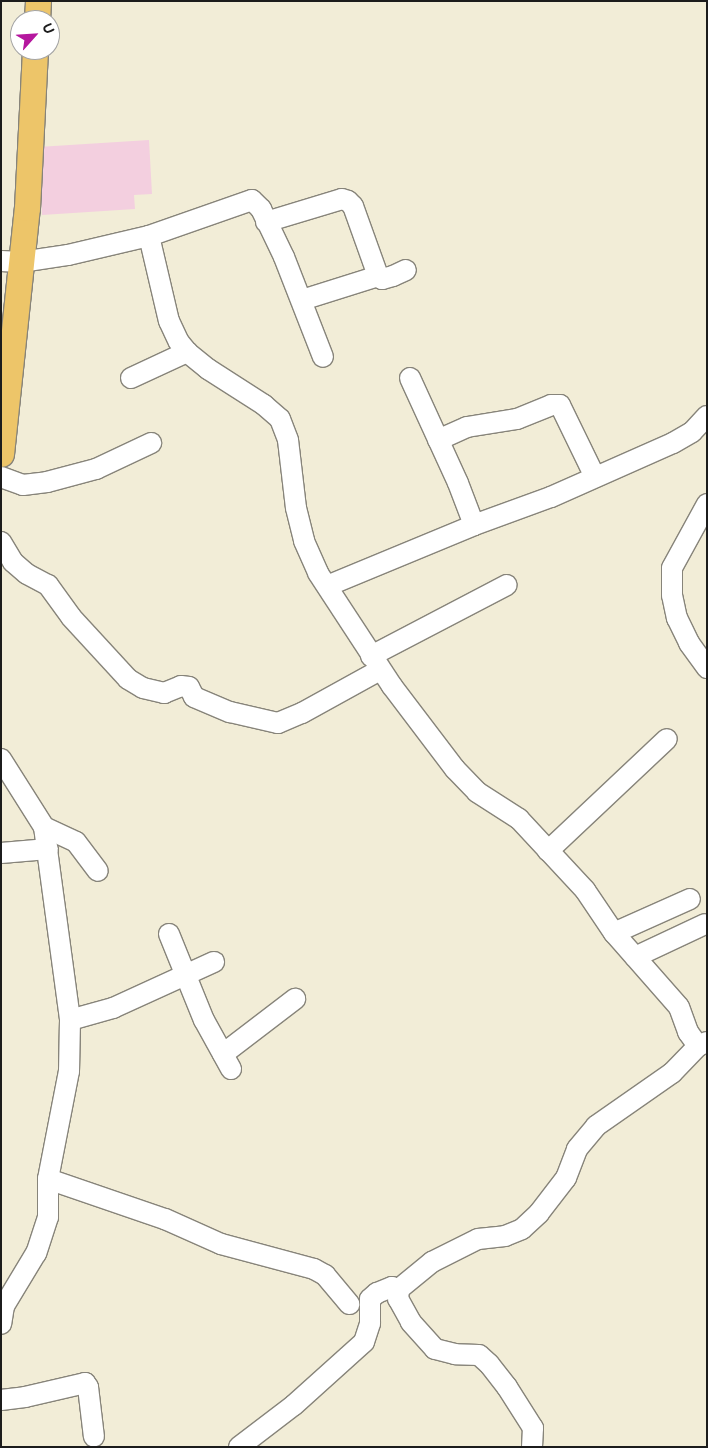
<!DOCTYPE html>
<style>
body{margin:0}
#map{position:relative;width:708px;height:1448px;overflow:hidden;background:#f2edd7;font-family:"Balsamiq Sans",sans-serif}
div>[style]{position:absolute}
.built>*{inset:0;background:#f3cfdf}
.roads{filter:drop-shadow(1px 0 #87847a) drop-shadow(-1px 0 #87847a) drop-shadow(0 1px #87847a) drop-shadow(0 -1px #87847a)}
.minor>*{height:20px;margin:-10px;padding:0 10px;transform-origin:10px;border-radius:10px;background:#fff}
.major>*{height:25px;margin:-12.5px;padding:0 12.5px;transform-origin:12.5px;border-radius:12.5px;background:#edc569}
span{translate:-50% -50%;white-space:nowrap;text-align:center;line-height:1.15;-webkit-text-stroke:5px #fff;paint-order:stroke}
.frame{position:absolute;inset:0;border:2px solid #1c1c1c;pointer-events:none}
.north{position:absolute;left:10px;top:10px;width:50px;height:50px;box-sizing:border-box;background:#fff;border:1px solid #a4a4a4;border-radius:50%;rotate:64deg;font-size:14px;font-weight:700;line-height:20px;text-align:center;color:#1c1c1c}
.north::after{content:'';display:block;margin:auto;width:18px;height:22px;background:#b5179e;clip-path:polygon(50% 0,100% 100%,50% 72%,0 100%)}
</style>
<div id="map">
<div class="built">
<i style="clip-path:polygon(149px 140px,152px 194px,134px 195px,135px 209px,42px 215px,38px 147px)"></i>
</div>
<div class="roads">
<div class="minor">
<i style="left:266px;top:222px;width:79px;rotate:-16.8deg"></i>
<i style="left:342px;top:199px;width:6px;rotate:18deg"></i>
<i style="left:348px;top:201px;width:7px;rotate:45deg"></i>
<i style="left:353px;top:206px;width:74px;rotate:70.3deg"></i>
<i style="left:149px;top:236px;width:87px;rotate:76.8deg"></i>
<i style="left:169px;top:321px;width:23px;rotate:65deg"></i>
<i style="left:179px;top:342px;width:13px;rotate:51deg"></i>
<i style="left:187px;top:352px;width:27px;rotate:39deg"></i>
<i style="left:208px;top:369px;width:67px;rotate:32.7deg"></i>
<i style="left:264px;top:405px;width:21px;rotate:41deg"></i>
<i style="left:280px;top:419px;width:22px;rotate:69deg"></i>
<i style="left:288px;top:440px;width:68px;rotate:83.3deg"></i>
<i style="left:296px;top:508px;width:34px;rotate:76deg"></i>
<i style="left:304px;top:541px;width:35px;rotate:66deg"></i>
<i style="left:318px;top:573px;width:135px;rotate:56.8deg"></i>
<i style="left:392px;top:686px;width:104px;rotate:52.8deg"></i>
<i style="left:455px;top:769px;width:32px;rotate:46deg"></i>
<i style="left:477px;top:792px;width:50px;rotate:32.7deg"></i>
<i style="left:519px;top:819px;width:97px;rotate:47.1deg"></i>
<i style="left:585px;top:890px;width:52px;rotate:56deg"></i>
<i style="left:614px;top:933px;width:98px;rotate:48.7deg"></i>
<i style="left:679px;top:1007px;width:27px;rotate:70deg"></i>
<i style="left:688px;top:1032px;width:17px;rotate:54deg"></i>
<i style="left:698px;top:1046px;width:10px;rotate:-24deg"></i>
<i style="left:1px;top:261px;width:20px;rotate:3deg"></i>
<i style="left:21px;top:262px;width:48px;rotate:-8.5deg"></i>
<i style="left:68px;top:255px;width:83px;rotate:-13.2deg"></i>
<i style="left:149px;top:236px;width:109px;rotate:-19.3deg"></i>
<i style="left:252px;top:200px;width:13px;rotate:45deg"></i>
<i style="left:261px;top:209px;width:53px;rotate:64.4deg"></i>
<i style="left:284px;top:257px;width:107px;rotate:68.7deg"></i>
<i style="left:302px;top:300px;width:80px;rotate:-17.5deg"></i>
<i style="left:378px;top:276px;width:5px;rotate:37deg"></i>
<i style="left:382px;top:279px;width:11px;rotate:-15deg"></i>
<i style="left:393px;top:276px;width:14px;rotate:-25deg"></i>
<i style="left:131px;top:378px;width:62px;rotate:-24.9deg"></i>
<i style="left:410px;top:378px;width:115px;rotate:65.4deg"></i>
<i style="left:458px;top:483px;width:45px;rotate:69.1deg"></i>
<i style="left:438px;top:440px;width:32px;rotate:-24deg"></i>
<i style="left:467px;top:427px;width:51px;rotate:-9.1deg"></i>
<i style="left:517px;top:419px;width:37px;rotate:-22deg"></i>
<i style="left:551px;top:405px;width:9px"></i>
<i style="left:560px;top:405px;width:80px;rotate:64.1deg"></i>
<i style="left:1px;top:477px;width:23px;rotate:20deg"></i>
<i style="left:23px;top:485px;width:24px;rotate:-7deg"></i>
<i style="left:47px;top:482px;width:51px;rotate:-14.9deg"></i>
<i style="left:96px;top:469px;width:61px;rotate:-25.3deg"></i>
<i style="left:707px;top:504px;width:73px;rotate:118.7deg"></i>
<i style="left:672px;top:568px;width:27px;rotate:90deg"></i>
<i style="left:672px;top:595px;width:24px;rotate:78deg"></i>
<i style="left:677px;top:618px;width:28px;rotate:64deg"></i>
<i style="left:689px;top:643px;width:31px;rotate:54deg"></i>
<i style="left:1px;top:542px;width:23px;rotate:59deg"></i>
<i style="left:13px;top:562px;width:18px;rotate:41deg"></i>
<i style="left:27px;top:574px;width:24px;rotate:28deg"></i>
<i style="left:48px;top:585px;width:39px;rotate:54deg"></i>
<i style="left:71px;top:617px;width:84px;rotate:47.4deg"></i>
<i style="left:128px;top:679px;width:17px;rotate:31deg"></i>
<i style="left:143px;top:688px;width:22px;rotate:13deg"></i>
<i style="left:164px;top:693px;width:18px;rotate:-22deg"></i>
<i style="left:181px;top:686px;width:8px;rotate:7deg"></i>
<i style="left:189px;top:687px;width:11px;rotate:63deg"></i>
<i style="left:194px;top:697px;width:39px;rotate:23deg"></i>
<i style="left:230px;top:712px;width:49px;rotate:12.9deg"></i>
<i style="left:278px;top:723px;width:26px;rotate:-23deg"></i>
<i style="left:302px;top:713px;width:89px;rotate:-28.9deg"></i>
<i style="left:327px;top:586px;width:159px;rotate:-22.5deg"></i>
<i style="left:474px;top:525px;width:82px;rotate:-20deg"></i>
<i style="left:551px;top:497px;width:133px;rotate:-23.9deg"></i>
<i style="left:673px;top:443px;width:22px;rotate:-30deg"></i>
<i style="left:692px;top:432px;width:22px;rotate:-47deg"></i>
<i style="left:371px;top:656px;width:153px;rotate:-27.6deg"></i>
<i style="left:1px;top:759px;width:80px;rotate:57.7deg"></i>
<i style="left:44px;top:827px;width:195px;rotate:82.3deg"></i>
<i style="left:70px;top:1020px;width:51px;rotate:91.1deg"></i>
<i style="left:69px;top:1071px;width:110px;rotate:101deg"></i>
<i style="left:48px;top:1179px;width:38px;rotate:90deg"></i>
<i style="left:48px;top:1217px;width:38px;rotate:108deg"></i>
<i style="left:36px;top:1253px;width:62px;rotate:121.1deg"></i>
<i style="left:4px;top:1306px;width:18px;rotate:99deg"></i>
<i style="left:44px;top:827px;width:35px;rotate:25deg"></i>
<i style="left:76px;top:842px;width:36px;rotate:53deg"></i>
<i style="left:548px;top:851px;width:163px;rotate:-43.3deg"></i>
<i style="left:1px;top:853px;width:47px;rotate:-4.9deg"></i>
<i style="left:614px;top:933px;width:83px;rotate:-24.1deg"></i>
<i style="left:169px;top:934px;width:93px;rotate:67.9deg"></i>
<i style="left:204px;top:1020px;width:56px;rotate:61.1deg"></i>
<i style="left:635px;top:957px;width:77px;rotate:-25.2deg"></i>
<i style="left:70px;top:1020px;width:45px;rotate:-15.6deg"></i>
<i style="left:113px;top:1008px;width:111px;rotate:-24.5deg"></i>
<i style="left:223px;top:1054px;width:91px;rotate:-37.4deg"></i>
<i style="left:48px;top:1179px;width:124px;rotate:18.9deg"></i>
<i style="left:165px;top:1219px;width:61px;rotate:24.1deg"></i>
<i style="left:221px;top:1244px;width:96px;rotate:15deg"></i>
<i style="left:314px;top:1269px;width:13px;rotate:29deg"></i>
<i style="left:325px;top:1275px;width:38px;rotate:50deg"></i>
<i style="left:1px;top:1400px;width:24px;rotate:-7deg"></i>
<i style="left:25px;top:1397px;width:62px;rotate:-13.1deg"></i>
<i style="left:85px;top:1383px;width:5px;rotate:53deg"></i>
<i style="left:88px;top:1387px;width:50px;rotate:83.2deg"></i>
<i style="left:239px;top:1447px;width:69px;rotate:-37.4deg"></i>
<i style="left:294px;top:1405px;width:94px;rotate:-42deg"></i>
<i style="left:364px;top:1342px;width:20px;rotate:-72deg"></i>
<i style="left:370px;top:1323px;width:24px;rotate:-90deg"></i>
<i style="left:370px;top:1299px;width:9px;rotate:-41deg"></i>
<i style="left:377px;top:1293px;width:16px;rotate:-22deg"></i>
<i style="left:392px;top:1287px;width:7px;rotate:16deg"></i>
<i style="left:532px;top:1447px;width:19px;rotate:-87deg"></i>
<i style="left:533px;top:1428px;width:49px;rotate:-122.4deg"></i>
<i style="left:507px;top:1387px;width:29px;rotate:-128deg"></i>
<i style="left:489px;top:1364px;width:13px;rotate:-138deg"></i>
<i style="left:479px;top:1355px;width:24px;rotate:-178deg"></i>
<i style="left:455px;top:1354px;width:21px;rotate:-166deg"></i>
<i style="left:435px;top:1349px;width:36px;rotate:-132deg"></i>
<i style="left:411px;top:1322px;width:26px;rotate:-119deg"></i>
<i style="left:398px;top:1299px;width:10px;rotate:-84deg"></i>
<i style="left:399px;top:1289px;width:43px;rotate:-39.3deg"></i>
<i style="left:432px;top:1262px;width:51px;rotate:-26.6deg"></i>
<i style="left:478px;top:1239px;width:27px;rotate:-6deg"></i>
<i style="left:505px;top:1236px;width:18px;rotate:-22deg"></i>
<i style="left:522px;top:1229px;width:23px;rotate:-43deg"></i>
<i style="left:539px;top:1213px;width:44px;rotate:-52.4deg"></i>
<i style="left:566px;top:1178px;width:31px;rotate:-69deg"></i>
<i style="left:577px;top:1149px;width:30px;rotate:-50deg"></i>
<i style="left:596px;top:1126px;width:93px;rotate:-34.9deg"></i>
<i style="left:672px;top:1073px;width:37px;rotate:-46deg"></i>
</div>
<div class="major">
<i style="left:37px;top:20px;width:19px;rotate:-87deg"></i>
<i style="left:1px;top:454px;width:247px;rotate:-84deg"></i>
<i style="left:27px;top:208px;width:158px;rotate:-87.1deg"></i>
</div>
</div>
<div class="frame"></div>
<div class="north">U</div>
</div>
